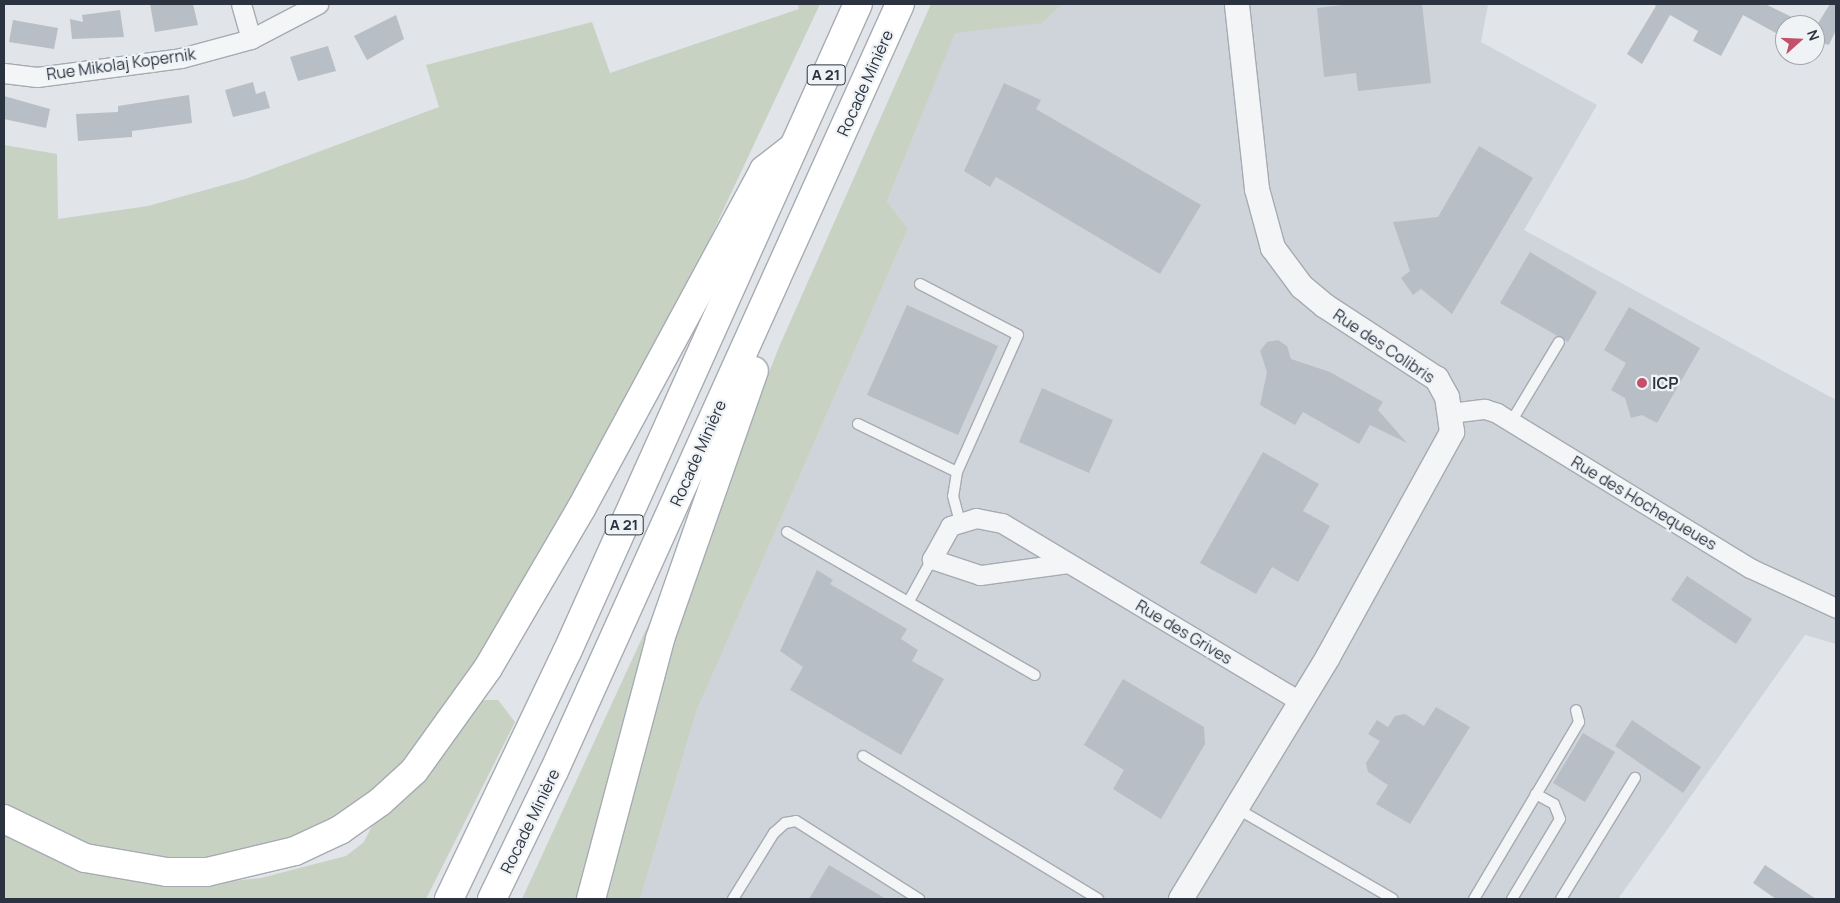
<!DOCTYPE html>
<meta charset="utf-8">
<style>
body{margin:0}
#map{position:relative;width:1840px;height:903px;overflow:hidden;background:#e1e4e8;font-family:Manrope,sans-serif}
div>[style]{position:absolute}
.built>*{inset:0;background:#cfd4da}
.green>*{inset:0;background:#c7d2c3}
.building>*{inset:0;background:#b8bec5}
.roads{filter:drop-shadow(1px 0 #a6abb2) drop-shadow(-1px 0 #a6abb2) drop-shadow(0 1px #a6abb2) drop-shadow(0 -1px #a6abb2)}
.service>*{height:10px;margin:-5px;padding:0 5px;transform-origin:5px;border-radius:5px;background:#f3f5f7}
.minor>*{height:19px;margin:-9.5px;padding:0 9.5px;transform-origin:9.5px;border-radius:9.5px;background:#f3f5f7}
.tertiary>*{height:24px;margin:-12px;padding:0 12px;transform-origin:12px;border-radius:12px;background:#f3f5f7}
.motorway>*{height:28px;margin:-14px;padding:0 14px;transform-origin:14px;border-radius:14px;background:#fff}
.dots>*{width:14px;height:14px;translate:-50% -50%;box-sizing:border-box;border:2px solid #f0f3f6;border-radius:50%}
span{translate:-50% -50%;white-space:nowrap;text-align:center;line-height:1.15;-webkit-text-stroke:4.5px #f0f3f6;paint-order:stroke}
.shield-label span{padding:1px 4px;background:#f0f3f6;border:1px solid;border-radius:4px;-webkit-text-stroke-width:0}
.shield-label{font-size:15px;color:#2a333f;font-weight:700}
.street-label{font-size:16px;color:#2a333f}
.poi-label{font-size:16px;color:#2a333f;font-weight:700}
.left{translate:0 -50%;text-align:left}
.frame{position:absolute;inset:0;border:5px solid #2a333f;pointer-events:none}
.north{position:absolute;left:1775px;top:15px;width:50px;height:50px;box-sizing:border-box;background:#f0f3f6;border:1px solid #a1a6ad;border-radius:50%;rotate:70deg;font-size:14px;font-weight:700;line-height:20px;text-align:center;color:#2a333f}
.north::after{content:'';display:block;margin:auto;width:18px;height:22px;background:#c44f69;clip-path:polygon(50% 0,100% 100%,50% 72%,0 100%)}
</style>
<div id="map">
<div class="built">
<i style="clip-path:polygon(966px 4px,1488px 4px,1481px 42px,1597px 105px,1524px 230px,1836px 400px,1836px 644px,1805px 635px,1618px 899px,640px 899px,697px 710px,908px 229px,887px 201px)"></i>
</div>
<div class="green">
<i style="clip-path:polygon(798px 4px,820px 4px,709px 240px,470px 684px,421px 747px,373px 795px,325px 823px,270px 844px,217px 857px,163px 859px,103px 849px,53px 832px,4px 805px,4px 145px,57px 154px,58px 219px,148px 206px,245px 179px,439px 107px,426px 65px,592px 22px,610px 73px,799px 9px)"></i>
<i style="clip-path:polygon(931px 4px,1062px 4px,1042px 23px,955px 33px,887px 201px,908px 229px,697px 710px,640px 899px,603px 899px,675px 630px,712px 518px,779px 347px)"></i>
<i style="clip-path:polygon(672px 576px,583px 899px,522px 899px,642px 638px)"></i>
<i style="clip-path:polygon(478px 700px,498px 700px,515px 722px,426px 899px,4px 899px,4px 829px,211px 883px,261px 878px,346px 856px,364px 842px,376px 818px)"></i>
</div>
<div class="building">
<i style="clip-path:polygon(150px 4px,193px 4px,198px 25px,155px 32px)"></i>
<i style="clip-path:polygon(1352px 4px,1422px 4px,1431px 83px,1358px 91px,1356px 73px,1324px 77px,1317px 8px)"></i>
<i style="clip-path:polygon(1652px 4px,1765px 4px,1808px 25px,1785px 25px,1785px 38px,1743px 15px,1721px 56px,1693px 41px,1698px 31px,1670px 15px,1642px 64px,1627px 54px,1656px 6px)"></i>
<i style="clip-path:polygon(1830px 4px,1836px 4px,1836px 30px,1829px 45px,1815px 41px,1815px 28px)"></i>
<i style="clip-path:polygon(120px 10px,124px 37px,72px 39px,70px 19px,83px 22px,82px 15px)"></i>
<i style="clip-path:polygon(396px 15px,404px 39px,367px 60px,354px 36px)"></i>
<i style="clip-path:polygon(13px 20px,58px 28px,54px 49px,9px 42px)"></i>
<i style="clip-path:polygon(328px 46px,336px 71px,298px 81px,290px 57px)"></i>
<i style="clip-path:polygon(253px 82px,256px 94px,265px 91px,270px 108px,233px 117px,225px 90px)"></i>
<i style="clip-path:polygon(1004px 83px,1041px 100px,1036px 109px,1201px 205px,1160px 274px,996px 177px,990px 187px,964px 171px)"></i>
<i style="clip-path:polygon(189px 95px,192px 123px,132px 131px,132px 137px,78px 141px,76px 114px,118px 112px,118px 106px)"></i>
<i style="clip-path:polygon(4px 96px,50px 109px,46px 128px,4px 119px)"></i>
<i style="clip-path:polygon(1479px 146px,1533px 178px,1452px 314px,1421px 289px,1413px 295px,1401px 278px,1410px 271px,1393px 222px,1438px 217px)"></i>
<i style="clip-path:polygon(1530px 252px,1597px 292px,1568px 342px,1500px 303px)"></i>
<i style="clip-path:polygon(907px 305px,998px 346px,958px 435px,867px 395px)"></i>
<i style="clip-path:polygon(1629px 307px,1700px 348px,1657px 423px,1642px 415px,1631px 418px,1625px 398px,1611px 390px,1626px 363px,1604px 350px)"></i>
<i style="clip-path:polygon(1278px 340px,1287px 346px,1291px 359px,1330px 372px,1383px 402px,1378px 410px,1407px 443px,1370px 425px,1359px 444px,1303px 412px,1295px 425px,1260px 405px,1267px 372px,1260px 351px,1267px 342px)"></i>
<i style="clip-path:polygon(1042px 388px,1113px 420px,1089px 473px,1019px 442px)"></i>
<i style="clip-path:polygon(1263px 452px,1319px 484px,1303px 511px,1330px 526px,1298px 582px,1272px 567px,1256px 594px,1200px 563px)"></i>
<i style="clip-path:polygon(817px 570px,833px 580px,830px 584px,907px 629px,901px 639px,918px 650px,912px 661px,944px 679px,901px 755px,790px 690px,803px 667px,780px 651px)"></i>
<i style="clip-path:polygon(1687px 576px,1752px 619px,1736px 644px,1671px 600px)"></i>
<i style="clip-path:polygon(1123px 679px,1204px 727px,1205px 744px,1161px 819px,1113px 789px,1124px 770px,1084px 745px)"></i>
<i style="clip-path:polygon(1436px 707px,1470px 727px,1410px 824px,1376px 804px,1388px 785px,1368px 772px,1366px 763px,1380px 741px,1368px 734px,1377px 720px,1388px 727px,1395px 716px,1405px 714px,1424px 726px)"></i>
<i style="clip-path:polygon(1632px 720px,1701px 767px,1683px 793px,1615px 746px)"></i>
<i style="clip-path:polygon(1583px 733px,1615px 752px,1585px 802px,1553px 783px)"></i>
<i style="clip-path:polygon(829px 865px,886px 899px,809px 899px)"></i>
<i style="clip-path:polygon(1765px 865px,1816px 899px,1776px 899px,1753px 883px)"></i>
</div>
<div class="roads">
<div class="service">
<i style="left:920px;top:284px;width:110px;rotate:27.5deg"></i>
<i style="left:1018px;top:335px;width:150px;rotate:114deg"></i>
<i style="left:957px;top:472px;width:24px;rotate:99deg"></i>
<i style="left:953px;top:496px;width:27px;rotate:75deg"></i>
<i style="left:1511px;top:422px;width:93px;rotate:-59deg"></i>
<i style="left:858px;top:424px;width:110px;rotate:25.9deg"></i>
<i style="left:787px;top:532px;width:286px;rotate:30deg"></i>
<i style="left:909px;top:601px;width:48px;rotate:-61.3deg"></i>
<i style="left:863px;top:756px;width:275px;rotate:31.3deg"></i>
<i style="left:1236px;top:808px;width:181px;rotate:30.1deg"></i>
<i style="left:733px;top:899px;width:78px;rotate:-58.2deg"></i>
<i style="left:774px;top:833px;width:15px;rotate:-42deg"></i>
<i style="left:785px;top:823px;width:11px;rotate:-10deg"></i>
<i style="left:796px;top:821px;width:146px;rotate:32.4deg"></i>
<i style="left:1474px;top:899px;width:206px;rotate:-59.3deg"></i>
<i style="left:1579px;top:722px;width:12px;rotate:-104deg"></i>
<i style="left:1512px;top:899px;width:93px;rotate:-59deg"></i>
<i style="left:1560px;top:819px;width:16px;rotate:-112deg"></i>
<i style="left:1554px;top:804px;width:21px;rotate:-151deg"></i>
<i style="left:1561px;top:899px;width:142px;rotate:-58.6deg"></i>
</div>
<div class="minor">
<i style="left:241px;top:4px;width:36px;rotate:74deg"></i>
<i style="left:4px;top:73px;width:33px;rotate:7deg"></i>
<i style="left:37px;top:77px;width:145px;rotate:-7.5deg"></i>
<i style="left:181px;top:58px;width:73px;rotate:-15.2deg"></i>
<i style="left:251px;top:39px;width:76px;rotate:-27.6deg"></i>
<i style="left:1450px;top:413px;width:35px;rotate:-7deg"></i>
<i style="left:1485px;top:409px;width:13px;rotate:18deg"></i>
<i style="left:1497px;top:413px;width:297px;rotate:31.5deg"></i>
<i style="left:1750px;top:568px;width:95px;rotate:24.9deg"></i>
<i style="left:1068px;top:563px;width:89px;rotate:172.2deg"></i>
<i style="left:980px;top:575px;width:51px;rotate:-161.6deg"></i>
<i style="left:932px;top:559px;width:38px;rotate:-61deg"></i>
<i style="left:950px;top:526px;width:27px;rotate:-17deg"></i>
<i style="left:976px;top:518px;width:26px;rotate:11deg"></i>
<i style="left:1002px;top:523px;width:347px;rotate:30.9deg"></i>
</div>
<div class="tertiary">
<i style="left:1181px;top:899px;width:283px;rotate:-58.7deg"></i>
<i style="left:1328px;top:657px;width:257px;rotate:-61.1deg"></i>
<i style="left:1452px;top:432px;width:35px;rotate:-98deg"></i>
<i style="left:1447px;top:397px;width:21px;rotate:-119deg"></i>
<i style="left:1437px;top:379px;width:134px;rotate:-146.9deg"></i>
<i style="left:1325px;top:306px;width:30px;rotate:-140deg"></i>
<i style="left:1302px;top:287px;width:49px;rotate:-126.6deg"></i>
<i style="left:1273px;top:248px;width:61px;rotate:-105.2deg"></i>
<i style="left:1257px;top:189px;width:186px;rotate:-96.2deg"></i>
</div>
<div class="motorway">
<i style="left:4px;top:819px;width:90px;rotate:25.7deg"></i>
<i style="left:85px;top:858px;width:83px;rotate:9.7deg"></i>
<i style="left:167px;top:872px;width:40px"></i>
<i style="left:207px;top:872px;width:90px;rotate:-13.4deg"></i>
<i style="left:295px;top:851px;width:50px;rotate:-25deg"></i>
<i style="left:340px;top:830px;width:49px;rotate:-35deg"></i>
<i style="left:380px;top:802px;width:46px;rotate:-42.4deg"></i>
<i style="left:414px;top:771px;width:127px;rotate:-54.3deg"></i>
<i style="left:488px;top:668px;width:186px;rotate:-59.7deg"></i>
<i style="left:582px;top:507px;width:383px;rotate:-61.6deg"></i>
<i style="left:764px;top:170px;width:37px;rotate:-38deg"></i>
<i style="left:449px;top:899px;width:274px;rotate:-64.5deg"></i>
<i style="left:567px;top:652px;width:710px;rotate:-65.82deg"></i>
<i style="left:492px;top:899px;width:142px;rotate:-64.2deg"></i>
<i style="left:554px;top:771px;width:841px;rotate:-65.72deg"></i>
<i style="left:591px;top:899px;width:269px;rotate:-75.1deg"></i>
<i style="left:660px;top:639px;width:284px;rotate:-70.7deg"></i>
</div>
</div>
<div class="dots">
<i style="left:1642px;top:383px;background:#c44f69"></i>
</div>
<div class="shield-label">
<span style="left:826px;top:75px">A 21</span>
<span style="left:624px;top:525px">A 21</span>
</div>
<div class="street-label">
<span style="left:121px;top:64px;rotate:-8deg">Rue Mikolaj Kopernik</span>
<span style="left:865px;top:83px;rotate:-66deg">Rocade Minière</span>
<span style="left:1384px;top:346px;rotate:34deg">Rue des Colibris</span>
<span style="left:698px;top:453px;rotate:-66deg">Rocade Minière</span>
<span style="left:1644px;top:503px;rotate:31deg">Rue des Hochequeues</span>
<span style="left:1184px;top:632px;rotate:31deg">Rue des Grives</span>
<span style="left:530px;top:821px;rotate:-64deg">Rocade Minière</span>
</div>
<div class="poi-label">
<span class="left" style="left:1652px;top:383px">ICP</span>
</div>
<div class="frame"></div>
<div class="north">N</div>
</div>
